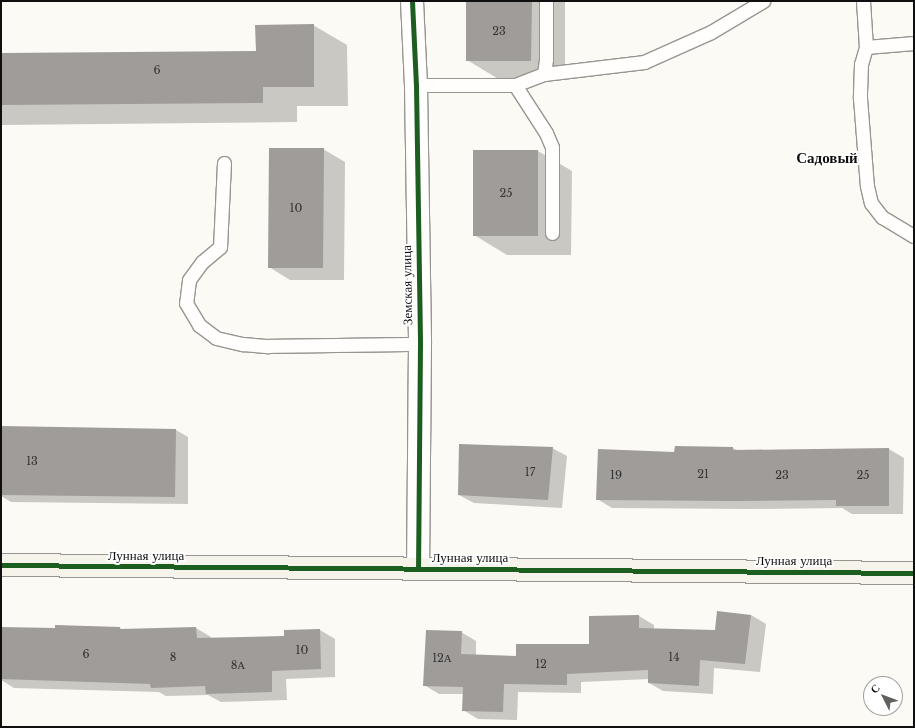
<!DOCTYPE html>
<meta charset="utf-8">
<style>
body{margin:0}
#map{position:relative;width:915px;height:728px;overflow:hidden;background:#fcfaf4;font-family:"Libre Baskerville",serif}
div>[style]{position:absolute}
.shadow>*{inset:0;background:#0003}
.building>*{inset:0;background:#9f9c99}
.roads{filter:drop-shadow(1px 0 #969592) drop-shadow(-1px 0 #969592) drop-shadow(0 1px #969592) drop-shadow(0 -1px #969592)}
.lane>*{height:13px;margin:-6.5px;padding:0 6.5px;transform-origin:6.5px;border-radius:6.5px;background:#fffefd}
.street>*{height:22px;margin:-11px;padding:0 11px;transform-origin:11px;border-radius:11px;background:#fffefd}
.secondary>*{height:22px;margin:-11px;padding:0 11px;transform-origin:11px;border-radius:11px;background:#f5f3ea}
.cycleway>*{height:5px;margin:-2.5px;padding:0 2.5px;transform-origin:2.5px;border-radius:2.5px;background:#1b5e20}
span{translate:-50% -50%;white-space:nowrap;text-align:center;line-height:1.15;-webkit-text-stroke:4px #fff;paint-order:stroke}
.number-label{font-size:11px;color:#333232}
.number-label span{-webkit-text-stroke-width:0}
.street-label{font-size:13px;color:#0f0f0f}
.quarter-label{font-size:15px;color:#0f0f0f;font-weight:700}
.frame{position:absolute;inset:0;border:2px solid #0f0f0f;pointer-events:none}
.north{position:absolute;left:863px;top:676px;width:40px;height:40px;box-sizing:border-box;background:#fff;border:1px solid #9f9f9f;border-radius:50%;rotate:312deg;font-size:11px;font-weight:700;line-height:16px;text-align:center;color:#0f0f0f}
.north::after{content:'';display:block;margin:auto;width:14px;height:18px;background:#62615f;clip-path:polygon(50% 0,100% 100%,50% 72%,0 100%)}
</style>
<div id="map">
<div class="shadow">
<i style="clip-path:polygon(467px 1px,565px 1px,565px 80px,500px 80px,467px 60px)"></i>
<i style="clip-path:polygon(313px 25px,347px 45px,348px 106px,297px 106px,297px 122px,1px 125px,1px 54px,257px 52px)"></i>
<i style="clip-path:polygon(323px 149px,345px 162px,344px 280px,290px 280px,269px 267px)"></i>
<i style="clip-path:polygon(474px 151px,538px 151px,572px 171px,571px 255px,507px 255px,474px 235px)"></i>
<i style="clip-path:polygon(1px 427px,176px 430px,188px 437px,188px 504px,11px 502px,1px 496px)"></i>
<i style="clip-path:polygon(552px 448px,567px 456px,562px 508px,474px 503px,459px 495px)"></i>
<i style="clip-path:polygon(733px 448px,739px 451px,889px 449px,904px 458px,903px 514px,852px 514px,842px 508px,751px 509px,612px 508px,597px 499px,675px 453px)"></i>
<i style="clip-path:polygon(751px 615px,766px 624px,760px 672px,714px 668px,713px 694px,663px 691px,649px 683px,649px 679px,581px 682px,581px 693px,518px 692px,517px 720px,478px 719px,463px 710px,464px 694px,439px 694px,424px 685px,461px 632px,476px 641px,476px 656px,517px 657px,590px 645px,590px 617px,639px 616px,654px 625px,654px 629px,716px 631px)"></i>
<i style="clip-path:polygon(1px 628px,56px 629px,120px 628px,124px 630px,196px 628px,211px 637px,211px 639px,285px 637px,285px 631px,320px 630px,335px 639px,335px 677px,286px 679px,287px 700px,221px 702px,208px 695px,166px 696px,159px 692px,14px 688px,1px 680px)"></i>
</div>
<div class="building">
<i style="clip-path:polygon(466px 1px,532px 1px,531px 61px,466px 61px)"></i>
<i style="clip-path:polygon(314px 24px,314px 87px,263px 87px,263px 103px,1px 105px,1px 53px,256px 51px,255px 25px)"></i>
<i style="clip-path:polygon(269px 148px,324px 148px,323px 268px,268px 268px)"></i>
<i style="clip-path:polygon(473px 150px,538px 150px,538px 236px,473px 236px)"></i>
<i style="clip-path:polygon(1px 426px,176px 429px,175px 497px,1px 495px)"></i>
<i style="clip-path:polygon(459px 444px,553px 447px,548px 500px,458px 495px)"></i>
<i style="clip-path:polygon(675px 446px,733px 447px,733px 450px,889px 448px,889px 506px,836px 506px,836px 500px,735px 501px,596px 500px,598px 449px,674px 452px)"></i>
<i style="clip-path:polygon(717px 611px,751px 615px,745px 664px,700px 660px,699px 686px,648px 683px,648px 670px,567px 674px,567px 685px,504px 684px,503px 712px,462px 711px,463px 687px,423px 686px,426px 630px,462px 631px,461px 654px,516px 656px,516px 644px,589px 644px,589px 616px,639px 615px,639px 628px,715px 630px)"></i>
<i style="clip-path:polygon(55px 625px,120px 627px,120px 629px,196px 627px,197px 638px,284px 636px,284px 630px,320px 629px,321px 669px,272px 671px,272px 692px,206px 694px,205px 686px,151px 688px,150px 684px,1px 679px,1px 627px,55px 628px)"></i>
</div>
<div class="roads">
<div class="lane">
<i style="left:863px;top:1px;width:46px;rotate:86.3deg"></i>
<i style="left:914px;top:43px;width:48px;rotate:175.2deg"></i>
<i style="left:866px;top:47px;width:18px;rotate:106deg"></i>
<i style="left:861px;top:64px;width:34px;rotate:92deg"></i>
<i style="left:860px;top:98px;width:88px;rotate:85.5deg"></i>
<i style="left:867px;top:186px;width:17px;rotate:77deg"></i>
<i style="left:871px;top:203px;width:18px;rotate:52deg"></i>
<i style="left:882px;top:217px;width:37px;rotate:31deg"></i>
<i style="left:544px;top:74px;width:15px;rotate:-82deg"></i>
<i style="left:546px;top:59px;width:58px;rotate:-90deg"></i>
<i style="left:416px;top:85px;width:99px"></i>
<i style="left:515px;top:85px;width:31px;rotate:-21deg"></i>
<i style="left:544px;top:74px;width:101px;rotate:-6.8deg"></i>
<i style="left:644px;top:62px;width:73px;rotate:-24.1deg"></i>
<i style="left:711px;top:32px;width:61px;rotate:-30.8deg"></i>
<i style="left:515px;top:85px;width:57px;rotate:57.1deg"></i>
<i style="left:546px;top:133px;width:15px;rotate:67deg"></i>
<i style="left:552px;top:147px;width:86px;rotate:90deg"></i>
<i style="left:224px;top:163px;width:84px;rotate:92.7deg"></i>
<i style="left:220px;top:247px;width:23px;rotate:140deg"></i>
<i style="left:202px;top:262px;width:22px;rotate:126deg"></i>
<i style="left:189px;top:280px;width:23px;rotate:97deg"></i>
<i style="left:186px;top:303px;width:26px;rotate:59deg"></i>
<i style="left:199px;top:325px;width:21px;rotate:37deg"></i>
<i style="left:216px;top:338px;width:28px;rotate:13deg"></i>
<i style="left:243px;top:344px;width:25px;rotate:5deg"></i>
<i style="left:268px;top:346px;width:152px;rotate:-0.8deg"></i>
</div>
<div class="street">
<i style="left:412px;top:1px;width:84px;rotate:87.3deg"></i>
<i style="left:416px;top:85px;width:259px;rotate:89.1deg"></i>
<i style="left:420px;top:344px;width:225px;rotate:90.5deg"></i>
</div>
<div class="secondary">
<i style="left:1px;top:565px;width:913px;rotate:0.5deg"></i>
</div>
</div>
<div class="cycleway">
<i style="left:412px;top:1px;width:84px;rotate:87.3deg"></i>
<i style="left:416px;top:85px;width:259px;rotate:89.1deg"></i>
<i style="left:420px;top:344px;width:225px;rotate:90.5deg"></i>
<i style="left:1px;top:565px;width:913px;rotate:0.5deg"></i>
</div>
<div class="number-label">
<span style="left:499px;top:31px">23</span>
<span style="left:157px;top:70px">6</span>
<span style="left:506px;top:193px">25</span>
<span style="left:296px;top:208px">10</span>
<span style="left:32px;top:461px">13</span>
<span style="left:530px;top:472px">17</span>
<span style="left:703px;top:474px">21</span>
<span style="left:616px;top:475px">19</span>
<span style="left:782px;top:475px">23</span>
<span style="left:863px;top:475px">25</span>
<span style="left:302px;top:650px">10</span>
<span style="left:86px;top:654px">6</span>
<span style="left:173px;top:657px">8</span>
<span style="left:674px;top:657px">14</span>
<span style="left:442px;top:658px">12А</span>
<span style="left:541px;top:664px">12</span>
<span style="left:238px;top:665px">8А</span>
</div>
<div class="street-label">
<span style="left:408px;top:285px;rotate:-91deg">Земская улица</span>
<span style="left:146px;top:556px">Лунная улица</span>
<span style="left:470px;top:558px">Лунная улица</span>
<span style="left:794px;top:561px">Лунная улица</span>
</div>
<div class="quarter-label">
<span style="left:827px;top:158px">Садовый</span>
</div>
<div class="frame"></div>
<div class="north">С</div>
</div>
